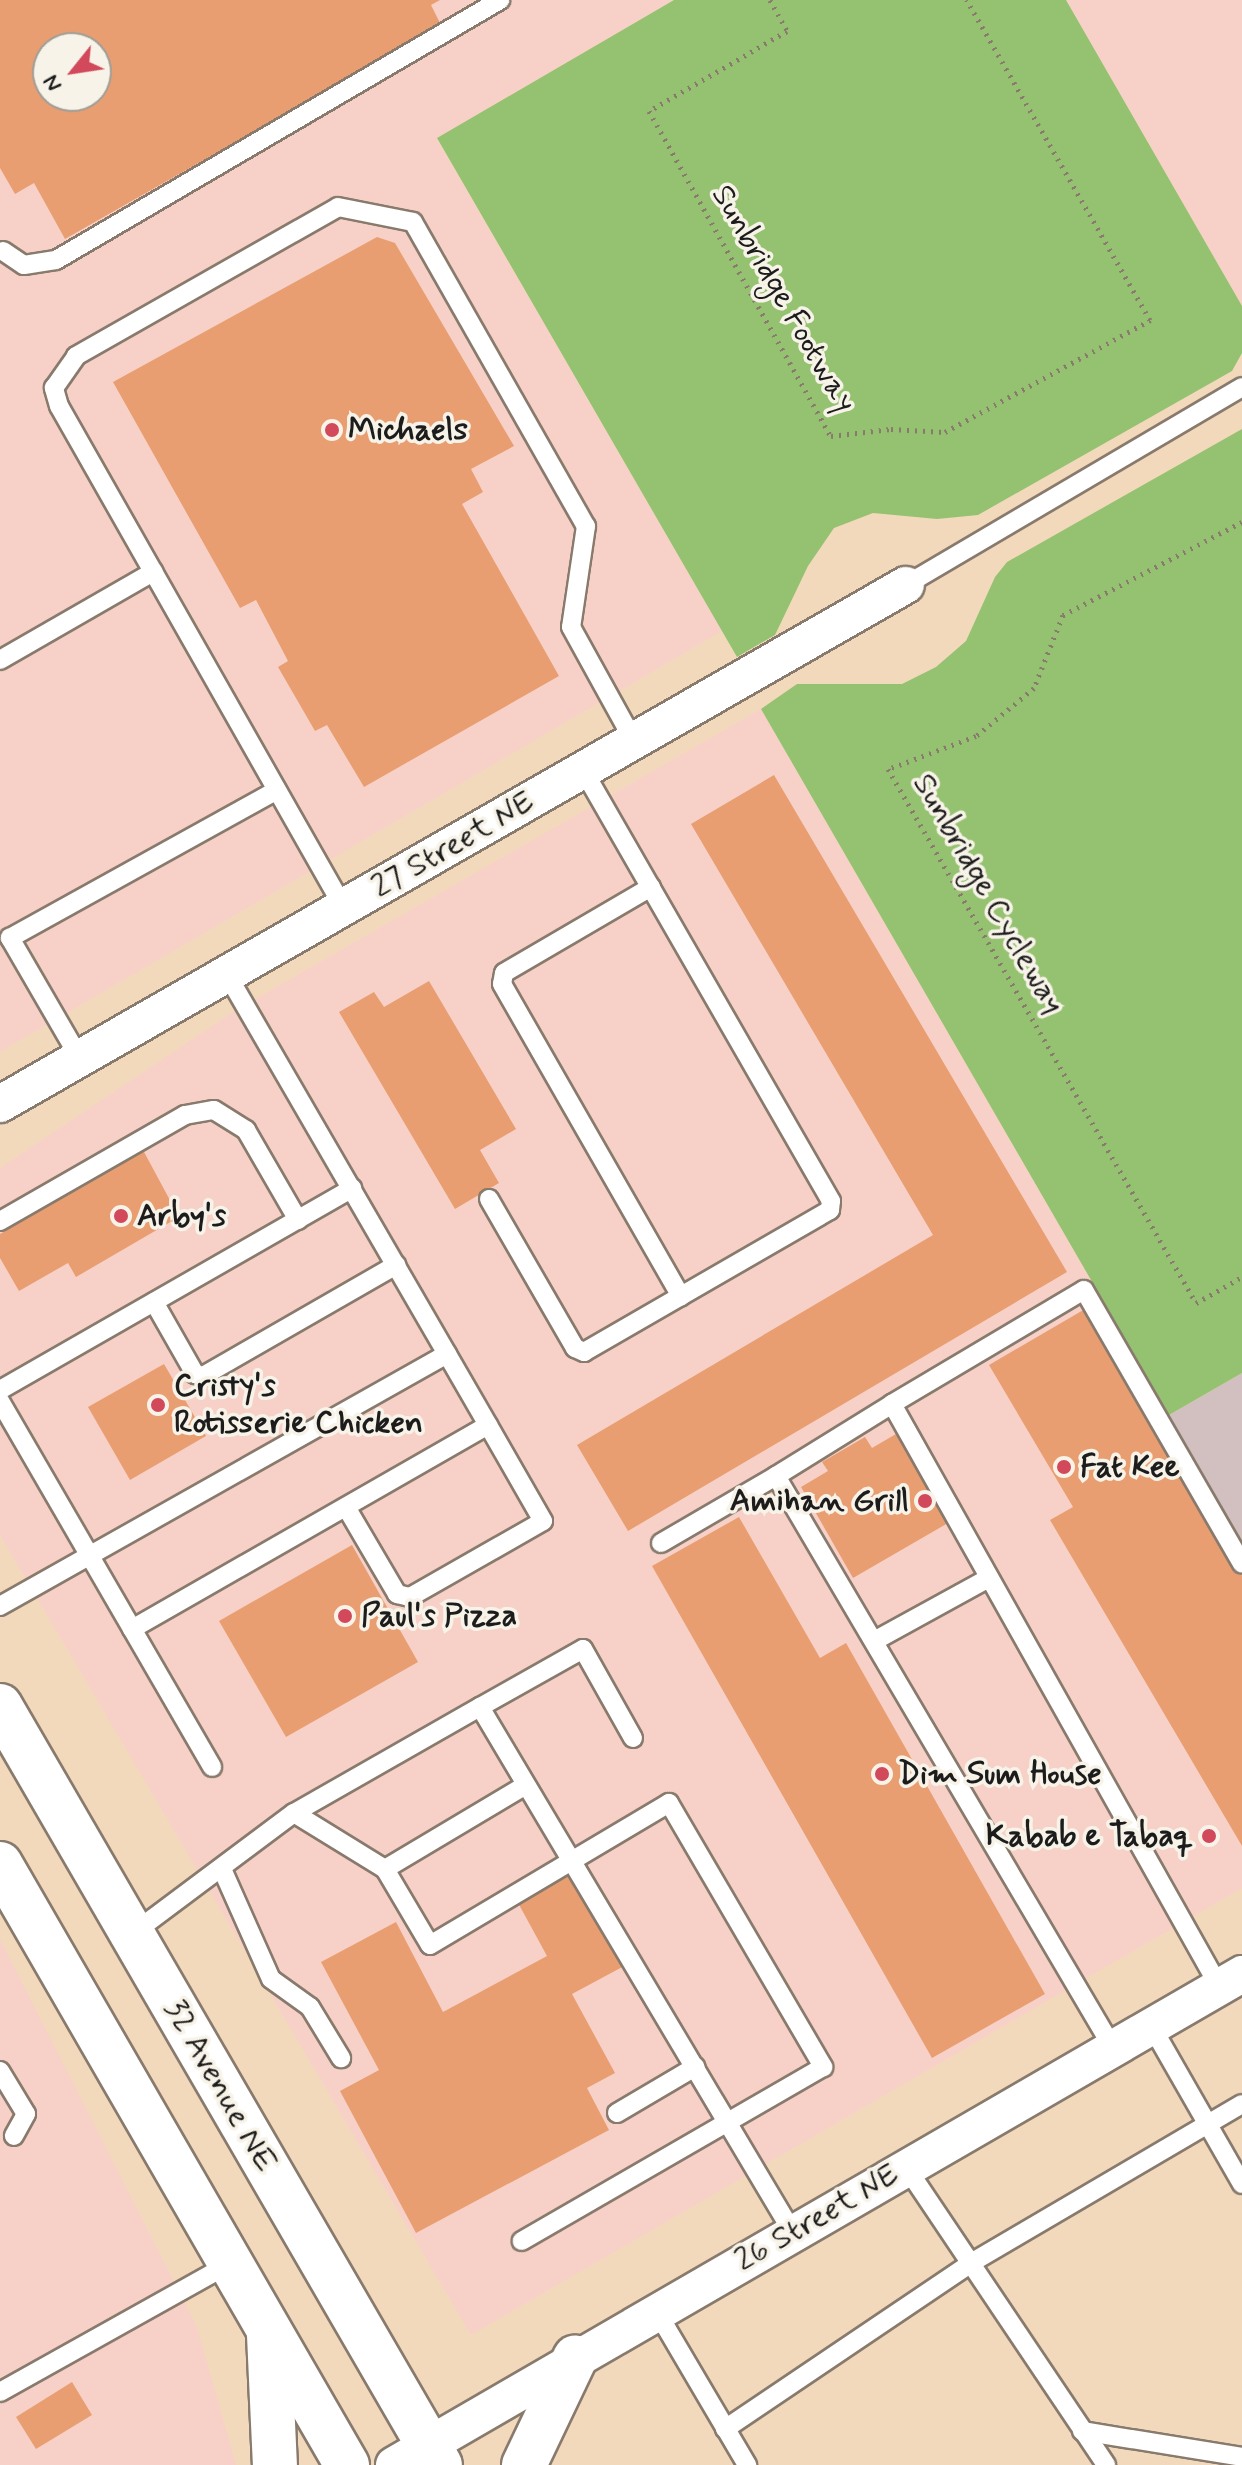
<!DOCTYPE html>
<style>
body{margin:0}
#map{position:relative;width:1242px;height:2465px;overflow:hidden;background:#f3d9bc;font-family:Mynerve,sans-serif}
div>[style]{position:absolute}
.built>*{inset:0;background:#f7d1c7}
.industrial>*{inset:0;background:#d2bfc0}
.green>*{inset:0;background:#95c270}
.building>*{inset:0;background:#e99e71}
.path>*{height:5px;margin-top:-2.5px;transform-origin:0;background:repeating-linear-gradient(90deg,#887a6c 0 2px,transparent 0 8px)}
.roads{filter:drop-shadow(2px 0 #887a6c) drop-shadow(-2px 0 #887a6c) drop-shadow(0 2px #887a6c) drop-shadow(0 -2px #887a6c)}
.service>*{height:18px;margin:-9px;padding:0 9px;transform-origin:9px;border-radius:9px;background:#fff}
.minor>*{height:36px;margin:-18px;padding:0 18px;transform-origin:18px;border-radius:18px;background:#fff}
.secondary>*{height:44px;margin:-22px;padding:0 22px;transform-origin:22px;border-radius:22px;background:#fff}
.dots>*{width:22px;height:22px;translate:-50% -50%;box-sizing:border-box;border:4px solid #f7f3e8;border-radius:50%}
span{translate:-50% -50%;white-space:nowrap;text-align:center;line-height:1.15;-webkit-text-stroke:7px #f7f3e8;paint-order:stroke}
.street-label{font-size:32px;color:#1c1c1c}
.poi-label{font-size:32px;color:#1c1c1c;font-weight:700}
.left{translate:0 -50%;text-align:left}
.right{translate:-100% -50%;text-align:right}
.north{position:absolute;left:32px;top:32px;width:80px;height:80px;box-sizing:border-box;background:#f7f3e8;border:2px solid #9f9d96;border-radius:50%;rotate:240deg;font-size:22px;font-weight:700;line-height:32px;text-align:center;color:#1c1c1c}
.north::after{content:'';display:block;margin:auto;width:28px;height:36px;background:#d1495b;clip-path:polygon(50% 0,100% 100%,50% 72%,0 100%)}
</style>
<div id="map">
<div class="built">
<i style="clip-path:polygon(evenodd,0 0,674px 0,437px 139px,722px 631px,0 1052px,0 0,48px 48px,96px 48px,96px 96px,48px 96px,48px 48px)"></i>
<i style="clip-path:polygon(1066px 0,1242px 0,1242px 306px)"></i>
<i style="clip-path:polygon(761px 709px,1242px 1542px,1242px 1888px,471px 2335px,0 1535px,0 1168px,233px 1012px)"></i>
<i style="clip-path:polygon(0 1939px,197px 2327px,236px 2465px,0 2465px)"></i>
</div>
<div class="industrial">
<i style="clip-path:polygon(1242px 1373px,1242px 1542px,1169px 1415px)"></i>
</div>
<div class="green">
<i style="clip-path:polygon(674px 0,1066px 0,1242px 306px,1242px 353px,1232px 371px,978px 515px,937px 519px,873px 513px,834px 528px,808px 566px,775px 635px,737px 657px,437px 138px)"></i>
<i style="clip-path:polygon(1242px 429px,1242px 1373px,1169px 1415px,761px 709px,797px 684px,902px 684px,936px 667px,966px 641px,995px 577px,1007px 562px)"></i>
</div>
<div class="building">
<i style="clip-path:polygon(evenodd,0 0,440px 0,431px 5px,441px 25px,65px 239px,34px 183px,15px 194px,0 168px,0 0,48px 48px,96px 48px,96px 96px,48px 96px,48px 48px)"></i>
<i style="clip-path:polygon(377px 237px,395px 243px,514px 446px,471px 469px,483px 492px,462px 504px,559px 676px,364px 787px,327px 725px,315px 731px,278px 667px,288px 661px,256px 600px,240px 608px,113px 382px)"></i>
<i style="clip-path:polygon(774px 775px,1067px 1272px,628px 1531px,577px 1445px,933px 1235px,691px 824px)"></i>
<i style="clip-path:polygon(429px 981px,516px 1129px,480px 1150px,499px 1183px,455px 1209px,339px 1012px,374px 992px,384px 1007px)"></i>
<i style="clip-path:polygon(143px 1150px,179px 1217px,76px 1277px,68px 1263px,19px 1291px,0 1258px,0 1234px)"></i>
<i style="clip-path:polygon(1085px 1309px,1242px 1576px,1242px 1846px,1050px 1520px,1073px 1507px,989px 1365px)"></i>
<i style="clip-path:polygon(164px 1364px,206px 1436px,130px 1480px,88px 1407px)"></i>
<i style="clip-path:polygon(896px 1434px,948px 1523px,853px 1578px,801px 1487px,828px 1471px,822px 1462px,865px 1437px,872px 1448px)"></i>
<i style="clip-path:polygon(739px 1517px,820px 1658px,846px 1643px,1045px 1994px,932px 2058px,652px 1566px)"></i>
<i style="clip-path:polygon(352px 1545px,418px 1662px,286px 1737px,219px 1621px)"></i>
<i style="clip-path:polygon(575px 1870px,626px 1965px,572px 1994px,615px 2073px,587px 2088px,609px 2130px,416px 2233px,340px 2091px,379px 2070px,321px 1962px,396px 1922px,443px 2012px,547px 1956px,517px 1901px)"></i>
<i style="clip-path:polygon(72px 2382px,92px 2415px,36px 2449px,16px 2417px)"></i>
</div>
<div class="path">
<i style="left:770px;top:0;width:35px;rotate:61deg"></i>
<i style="left:787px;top:31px;width:160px;rotate:149.9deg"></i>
<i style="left:649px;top:111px;width:372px;rotate:60.8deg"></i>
<i style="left:831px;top:436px;width:60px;rotate:-6.7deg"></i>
<i style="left:891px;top:429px;width:54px;rotate:3.2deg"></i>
<i style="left:945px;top:432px;width:234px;rotate:-28.6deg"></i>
<i style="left:1150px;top:320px;width:369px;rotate:-119.8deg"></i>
<i style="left:1242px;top:522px;width:202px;rotate:152.5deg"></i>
<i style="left:1063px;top:615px;width:79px;rotate:111.7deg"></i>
<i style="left:1034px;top:688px;width:75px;rotate:140.4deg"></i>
<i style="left:976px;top:736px;width:94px;rotate:159.4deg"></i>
<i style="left:888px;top:769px;width:616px;rotate:60.02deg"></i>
<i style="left:1196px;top:1303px;width:53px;rotate:-29.5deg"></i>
</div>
<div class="roads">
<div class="service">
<i style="left:3px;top:251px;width:25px;rotate:34deg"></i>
<i style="left:24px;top:265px;width:32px;rotate:-9deg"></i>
<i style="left:56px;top:260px;width:515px;rotate:-30.35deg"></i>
<i style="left:906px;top:585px;width:390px;rotate:-30.5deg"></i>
<i style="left:0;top:660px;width:177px;rotate:-29.9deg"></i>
<i style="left:651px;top:887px;width:170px;rotate:149.7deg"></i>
<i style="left:504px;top:973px;width:11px;rotate:100deg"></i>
<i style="left:502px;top:984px;width:360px;rotate:60.2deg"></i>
<i style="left:344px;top:908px;width:577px;rotate:-119.58deg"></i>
<i style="left:59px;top:406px;width:19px;rotate:-106deg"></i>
<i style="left:54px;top:388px;width:39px;rotate:-55deg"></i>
<i style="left:76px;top:356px;width:301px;rotate:-29.6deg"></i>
<i style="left:338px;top:207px;width:76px;rotate:11.3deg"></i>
<i style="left:413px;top:222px;width:350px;rotate:60.4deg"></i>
<i style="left:586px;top:526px;width:102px;rotate:98.4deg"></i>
<i style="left:571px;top:627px;width:130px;rotate:61.1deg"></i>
<i style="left:79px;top:1057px;width:138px;rotate:-120.1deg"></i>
<i style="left:10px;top:938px;width:305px;rotate:-29deg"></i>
<i style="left:489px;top:1199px;width:172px;rotate:60deg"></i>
<i style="left:575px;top:1348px;width:10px;rotate:24deg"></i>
<i style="left:584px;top:1352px;width:284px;rotate:-30deg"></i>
<i style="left:830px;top:1210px;width:9px;rotate:-84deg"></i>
<i style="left:831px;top:1201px;width:497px;rotate:-119.9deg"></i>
<i style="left:0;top:1221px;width:213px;rotate:-29.8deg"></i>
<i style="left:185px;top:1115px;width:29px;rotate:-10deg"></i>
<i style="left:214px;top:1110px;width:38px;rotate:32deg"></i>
<i style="left:246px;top:1130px;width:104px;rotate:60deg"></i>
<i style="left:154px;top:1302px;width:83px;rotate:60.3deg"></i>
<i style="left:195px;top:1374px;width:8px;rotate:14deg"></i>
<i style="left:203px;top:1376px;width:223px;rotate:-29.9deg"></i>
<i style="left:0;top:1390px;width:406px;rotate:-29.8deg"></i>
<i style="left:0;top:1401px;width:423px;rotate:59.9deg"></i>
<i style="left:776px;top:1476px;width:137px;rotate:-31.8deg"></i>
<i style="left:346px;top:1507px;width:101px;rotate:59.6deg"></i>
<i style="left:397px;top:1594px;width:13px;rotate:13deg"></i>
<i style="left:410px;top:1597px;width:153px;rotate:-29.7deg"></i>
<i style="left:543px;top:1521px;width:111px;rotate:-119.8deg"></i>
<i style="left:661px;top:1543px;width:133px;rotate:-30.2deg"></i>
<i style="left:776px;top:1476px;width:664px;rotate:59.5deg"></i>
<i style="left:0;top:1606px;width:513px;rotate:-29.41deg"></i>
<i style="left:447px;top:1354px;width:440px;rotate:-120.1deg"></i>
<i style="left:132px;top:1629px;width:410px;rotate:-29.8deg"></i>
<i style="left:488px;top:1425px;width:82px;rotate:-120deg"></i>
<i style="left:876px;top:1640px;width:129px;rotate:-28.8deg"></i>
<i style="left:480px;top:1707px;width:118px;rotate:-29.4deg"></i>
<i style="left:583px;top:1649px;width:102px;rotate:60.7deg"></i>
<i style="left:294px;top:1813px;width:107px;rotate:31.6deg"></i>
<i style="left:385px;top:1869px;width:164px;rotate:-30.8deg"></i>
<i style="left:222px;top:1869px;width:120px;rotate:66deg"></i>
<i style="left:271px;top:1979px;width:48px;rotate:35.7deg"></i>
<i style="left:310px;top:2007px;width:60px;rotate:58.7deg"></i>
<i style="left:385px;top:1869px;width:88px;rotate:59.4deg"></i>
<i style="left:430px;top:1945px;width:278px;rotate:-30.7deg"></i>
<i style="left:669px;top:1803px;width:306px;rotate:59.7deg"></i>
<i style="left:823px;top:2067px;width:348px;rotate:150deg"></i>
<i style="left:132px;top:1934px;width:202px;rotate:-36.8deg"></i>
<i style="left:294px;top:1813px;width:214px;rotate:-29.7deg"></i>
<i style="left:480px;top:1707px;width:612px;rotate:59.24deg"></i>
<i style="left:1220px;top:1988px;width:670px;rotate:-119.32deg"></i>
<i style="left:892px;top:1404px;width:223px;rotate:-30.7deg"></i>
<i style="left:1084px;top:1290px;width:316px;rotate:60deg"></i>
<i style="left:1152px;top:2027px;width:181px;rotate:60.2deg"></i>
<i style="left:0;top:2071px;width:50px;rotate:58.8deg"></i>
<i style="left:26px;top:2114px;width:25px;rotate:119deg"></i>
<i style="left:617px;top:2113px;width:91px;rotate:-30.5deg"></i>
<i style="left:906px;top:2167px;width:359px;rotate:56.1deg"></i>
<i style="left:657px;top:2312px;width:178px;rotate:59.5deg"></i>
<i style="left:0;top:2392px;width:265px;rotate:-29.2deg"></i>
<i style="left:725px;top:2429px;width:297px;rotate:-34deg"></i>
<i style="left:971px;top:2263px;width:314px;rotate:-30.4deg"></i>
<i style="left:1082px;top:2431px;width:162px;rotate:9.2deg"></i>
</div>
<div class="minor">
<i style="left:0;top:1104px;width:1044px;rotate:-29.81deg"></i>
<i style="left:394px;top:2465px;width:980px;rotate:-30.07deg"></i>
</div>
<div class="secondary">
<i style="left:0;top:1706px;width:877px;rotate:59.9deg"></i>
<i style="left:0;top:1864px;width:694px;rotate:60deg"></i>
<i style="left:269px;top:2335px;width:130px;rotate:87.4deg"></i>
<i style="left:524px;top:2465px;width:119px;rotate:-64.5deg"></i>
</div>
</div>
<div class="dots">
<i style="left:332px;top:430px;background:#d1495b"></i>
<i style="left:121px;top:1216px;background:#d1495b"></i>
<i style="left:158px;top:1405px;background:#d1495b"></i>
<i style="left:1064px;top:1467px;background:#d1495b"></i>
<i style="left:925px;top:1501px;background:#d1495b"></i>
<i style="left:345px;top:1616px;background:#d1495b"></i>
<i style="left:882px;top:1774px;background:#d1495b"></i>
<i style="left:1209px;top:1836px;background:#d1495b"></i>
</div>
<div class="street-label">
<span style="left:783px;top:299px;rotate:60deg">Sunbridge Footway</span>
<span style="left:453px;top:845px;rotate:-30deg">27 Street NE</span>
<span style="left:988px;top:894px;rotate:60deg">Sunbridge Cycleway</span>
<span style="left:220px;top:2086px;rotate:60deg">32 Avenue NE</span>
<span style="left:817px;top:2218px;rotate:-30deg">26 Street NE</span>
</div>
<div class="poi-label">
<span class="left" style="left:348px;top:430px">Michaels</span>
<span class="left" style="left:137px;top:1216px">Arby's</span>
<span class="left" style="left:174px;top:1405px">Cristy's<br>Rotisserie Chicken</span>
<span class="left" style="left:1080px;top:1467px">Fat Kee</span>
<span class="right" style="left:909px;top:1501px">Amihan Grill</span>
<span class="left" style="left:361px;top:1616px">Paul's Pizza</span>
<span class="left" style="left:898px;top:1774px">Dim Sum House</span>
<span class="right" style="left:1193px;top:1836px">Kabab e Tabaq</span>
</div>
<div class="north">N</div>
</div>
